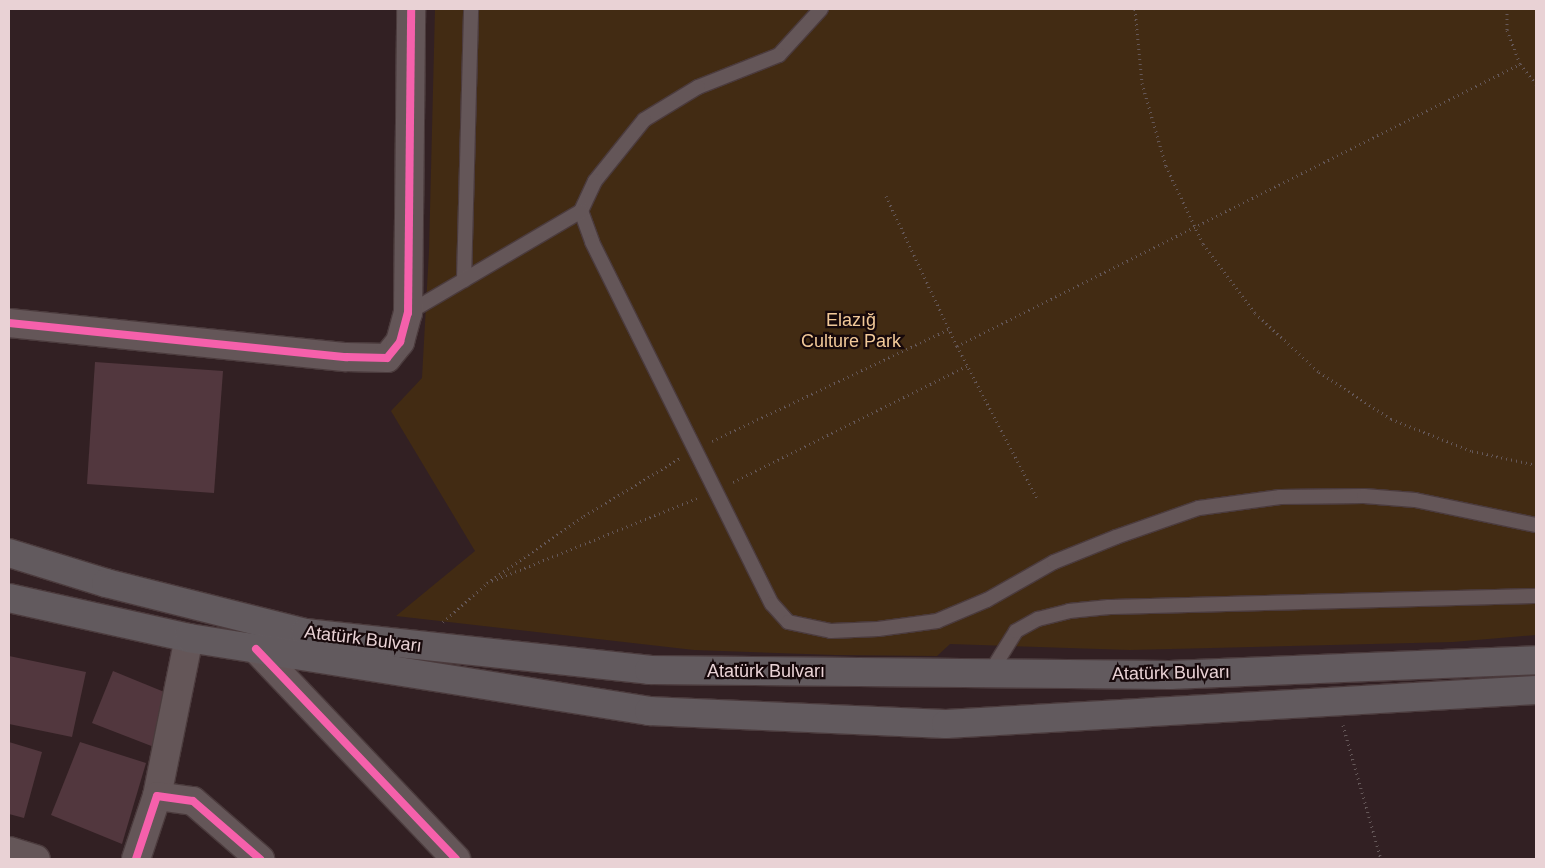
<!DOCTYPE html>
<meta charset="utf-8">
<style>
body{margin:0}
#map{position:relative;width:1545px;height:868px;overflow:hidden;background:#322023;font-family:Arial,sans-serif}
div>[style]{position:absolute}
.green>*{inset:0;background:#422b13}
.building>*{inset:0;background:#52373e}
.path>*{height:3px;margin-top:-1.5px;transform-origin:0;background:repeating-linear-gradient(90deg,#655859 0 1px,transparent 0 5px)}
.roads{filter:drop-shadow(1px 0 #4b3b3d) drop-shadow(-1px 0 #4b3b3d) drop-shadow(0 1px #4b3b3d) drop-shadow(0 -1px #4b3b3d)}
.service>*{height:14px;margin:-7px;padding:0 7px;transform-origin:7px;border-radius:7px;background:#645658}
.minor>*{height:28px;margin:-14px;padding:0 14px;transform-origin:14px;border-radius:14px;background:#645658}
.primary>*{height:28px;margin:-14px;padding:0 14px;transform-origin:14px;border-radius:14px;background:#625a5e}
.cycleway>*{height:8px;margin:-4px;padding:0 4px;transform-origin:4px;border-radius:4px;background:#f560ab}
span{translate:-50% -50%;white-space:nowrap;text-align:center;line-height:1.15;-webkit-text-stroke:4.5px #17090b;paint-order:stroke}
.park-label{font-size:18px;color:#f2c999}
.street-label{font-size:18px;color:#e9d2d5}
.frame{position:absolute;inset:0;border:10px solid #e9d2d5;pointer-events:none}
</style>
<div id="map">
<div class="green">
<i style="clip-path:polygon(435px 9px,1536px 9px,1536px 635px,1453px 642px,1130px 650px,950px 644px,937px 656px,835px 655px,694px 650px,396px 616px,475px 551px,391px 411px,422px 378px,429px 251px)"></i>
</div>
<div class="building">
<i style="clip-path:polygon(95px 362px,223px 371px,214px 493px,87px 484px)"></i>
<i style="clip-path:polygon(9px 656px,86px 672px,72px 737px,9px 724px)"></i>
<i style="clip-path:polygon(113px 671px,174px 696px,154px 747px,92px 723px)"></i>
<i style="clip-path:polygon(9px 742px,42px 752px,24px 818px,9px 814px)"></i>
<i style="clip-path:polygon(80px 742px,146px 763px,122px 844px,51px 815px)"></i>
</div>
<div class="path">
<i style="left:1135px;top:9px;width:74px;rotate:84.6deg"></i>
<i style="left:1142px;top:83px;width:86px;rotate:73.9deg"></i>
<i style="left:1166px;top:166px;width:86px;rotate:64.6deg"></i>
<i style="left:1203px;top:244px;width:86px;rotate:53deg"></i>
<i style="left:1255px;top:313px;width:87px;rotate:42.7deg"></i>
<i style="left:1319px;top:372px;width:86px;rotate:33.1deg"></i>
<i style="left:1391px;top:419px;width:87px;rotate:21.6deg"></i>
<i style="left:1472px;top:451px;width:66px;rotate:12.3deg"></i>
<i style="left:1507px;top:9px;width:21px;rotate:90deg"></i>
<i style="left:1507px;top:30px;width:36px;rotate:69deg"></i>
<i style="left:1520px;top:64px;width:26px;rotate:51deg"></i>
<i style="left:886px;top:196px;width:166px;rotate:64.7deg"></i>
<i style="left:957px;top:346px;width:174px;rotate:62.3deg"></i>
<i style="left:957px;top:346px;width:630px;rotate:-26.61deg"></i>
<i style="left:712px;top:441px;width:262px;rotate:-25.3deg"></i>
<i style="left:733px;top:482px;width:261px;rotate:-26.4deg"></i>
<i style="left:492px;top:581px;width:224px;rotate:-22deg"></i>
<i style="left:443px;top:622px;width:59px;rotate:-41.6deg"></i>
<i style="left:487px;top:583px;width:118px;rotate:-34.6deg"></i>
<i style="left:584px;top:516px;width:112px;rotate:-31.1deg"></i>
<i style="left:1343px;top:725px;width:139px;rotate:74.2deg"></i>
</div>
<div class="roads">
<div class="service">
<i style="left:821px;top:9px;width:62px;rotate:132.4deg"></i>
<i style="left:779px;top:55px;width:87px;rotate:158.4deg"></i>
<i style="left:698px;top:87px;width:63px;rotate:148.6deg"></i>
<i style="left:644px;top:120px;width:78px;rotate:128.8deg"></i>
<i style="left:595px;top:181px;width:33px;rotate:115deg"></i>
<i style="left:581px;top:211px;width:33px;rotate:70deg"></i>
<i style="left:592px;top:242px;width:404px;rotate:63.6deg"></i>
<i style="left:772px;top:604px;width:24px;rotate:48deg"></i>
<i style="left:788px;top:622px;width:44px;rotate:11.8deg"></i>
<i style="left:831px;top:631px;width:47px;rotate:-2.4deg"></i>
<i style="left:878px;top:629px;width:60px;rotate:-7.7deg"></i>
<i style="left:937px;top:621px;width:54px;rotate:-22.8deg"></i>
<i style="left:987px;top:600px;width:77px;rotate:-29.6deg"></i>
<i style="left:1054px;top:562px;width:67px;rotate:-22deg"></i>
<i style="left:1116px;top:537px;width:88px;rotate:-19.3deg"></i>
<i style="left:1199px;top:508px;width:82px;rotate:-7.7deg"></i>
<i style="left:1280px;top:497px;width:84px;rotate:-0.7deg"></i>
<i style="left:1364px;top:496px;width:51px;rotate:4.5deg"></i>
<i style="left:1415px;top:500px;width:124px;rotate:11.7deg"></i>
<i style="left:464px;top:280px;width:271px;rotate:-88.5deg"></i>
<i style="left:408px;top:313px;width:201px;rotate:-30.5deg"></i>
<i style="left:990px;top:673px;width:49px;rotate:-58.2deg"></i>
<i style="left:1016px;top:631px;width:25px;rotate:-29deg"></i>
<i style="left:1038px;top:619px;width:32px;rotate:-14deg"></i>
<i style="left:1069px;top:611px;width:40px;rotate:-5.7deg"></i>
<i style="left:1109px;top:607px;width:427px;rotate:-1.5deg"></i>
</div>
<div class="minor">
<i style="left:9px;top:323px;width:339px;rotate:5.8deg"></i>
<i style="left:346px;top:357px;width:41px;rotate:1.4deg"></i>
<i style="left:387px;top:358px;width:21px;rotate:-51deg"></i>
<i style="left:400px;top:342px;width:30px;rotate:-75deg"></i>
<i style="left:408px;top:313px;width:304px;rotate:-89.4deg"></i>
<i style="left:256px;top:649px;width:290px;rotate:46.4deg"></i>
<i style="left:157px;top:796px;width:161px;rotate:-78.6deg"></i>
<i style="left:9px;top:851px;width:28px;rotate:17deg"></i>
<i style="left:136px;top:859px;width:66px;rotate:-71.6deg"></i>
<i style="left:157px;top:796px;width:36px;rotate:8deg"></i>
<i style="left:193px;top:801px;width:89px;rotate:40.9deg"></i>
</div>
<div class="primary">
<i style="left:9px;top:553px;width:102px;rotate:17.2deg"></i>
<i style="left:106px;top:583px;width:205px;rotate:14.1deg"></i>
<i style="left:305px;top:633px;width:346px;rotate:6.1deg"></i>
<i style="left:649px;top:670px;width:521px;rotate:0.55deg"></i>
<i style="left:1170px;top:675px;width:366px;rotate:-2.3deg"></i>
<i style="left:9px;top:598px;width:184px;rotate:12.5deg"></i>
<i style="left:189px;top:638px;width:466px;rotate:9deg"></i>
<i style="left:649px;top:711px;width:297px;rotate:2.5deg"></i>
<i style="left:946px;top:724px;width:591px;rotate:-3.3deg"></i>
</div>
</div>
<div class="cycleway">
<i style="left:9px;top:323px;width:339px;rotate:5.8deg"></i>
<i style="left:346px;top:357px;width:41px;rotate:1.4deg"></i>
<i style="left:387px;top:358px;width:21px;rotate:-51deg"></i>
<i style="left:400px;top:342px;width:30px;rotate:-75deg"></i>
<i style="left:408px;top:313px;width:304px;rotate:-89.4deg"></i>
<i style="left:256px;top:649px;width:290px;rotate:46.4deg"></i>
<i style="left:136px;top:859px;width:66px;rotate:-71.6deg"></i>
<i style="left:157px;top:796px;width:36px;rotate:8deg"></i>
<i style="left:193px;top:801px;width:89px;rotate:40.9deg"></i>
</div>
<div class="park-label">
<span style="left:851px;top:331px">Elazığ<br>Culture Park</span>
</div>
<div class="street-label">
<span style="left:363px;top:639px;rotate:7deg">Atatürk Bulvarı</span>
<span style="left:766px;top:671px">Atatürk Bulvarı</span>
<span style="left:1171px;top:673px;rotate:-1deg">Atatürk Bulvarı</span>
</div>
<div class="frame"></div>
</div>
